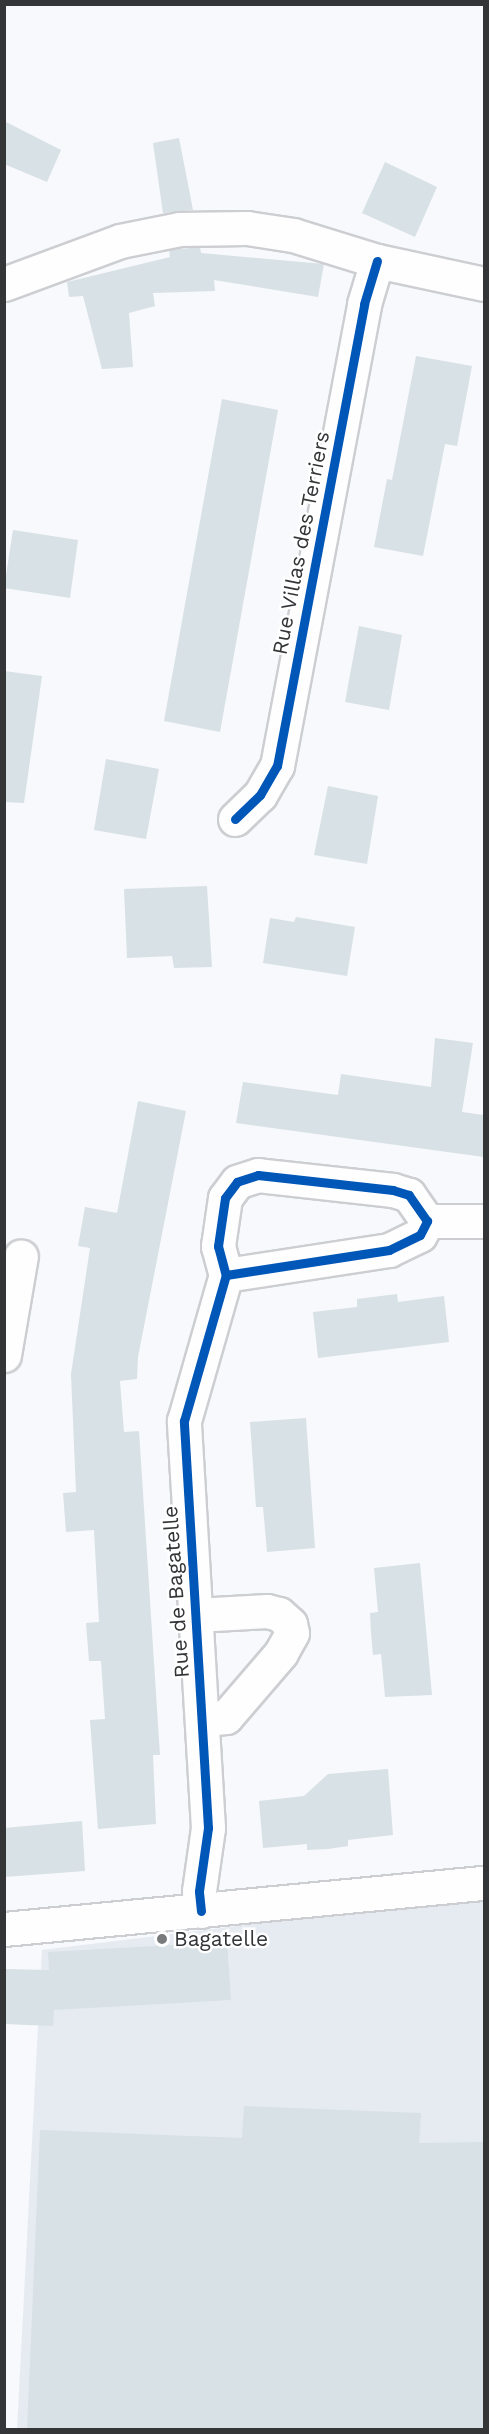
<!DOCTYPE html>
<style>
body{margin:0}
#map{position:relative;width:489px;height:2434px;overflow:hidden;background:#f7f9fc;font-family:"Work Sans",sans-serif}
div>[style]{position:absolute}
.built>*{inset:0;background:#e6ebf2}
.building>*{inset:0;background:#d8e1e6}
.roads{filter:drop-shadow(2px 0 #cdced1) drop-shadow(-2px 0 #cdced1) drop-shadow(0 2px #cdced1) drop-shadow(0 -2px #cdced1)}
.minor>*{height:33px;margin:-16.5px;padding:0 16.5px;transform-origin:16.5px;border-radius:16.5px;background:#fefeff}
.cycleway>*{height:9px;margin:-4.5px;padding:0 4.5px;transform-origin:4.5px;border-radius:4.5px;background:#0057b8}
.dots>*{width:16px;height:16px;translate:-50% -50%;box-sizing:border-box;border:3px solid #fff;border-radius:50%}
span{translate:-50% -50%;white-space:nowrap;text-align:center;line-height:1.15;-webkit-text-stroke:5px #fff;paint-order:stroke}
.street-label{font-size:21px;color:#333537}
.poi-label{font-size:21px;color:#333537}
.left{translate:0 -50%;text-align:left}
.frame{position:absolute;inset:0;border:6px solid #333537;pointer-events:none}
</style>
<div id="map">
<div class="built">
<i style="clip-path:polygon(484px 1896px,484px 2429px,17px 2430px,42px 1950px)"></i>
</div>
<div class="building">
<i style="clip-path:polygon(4px 121px,61px 150px,47px 182px,4px 164px)"></i>
<i style="clip-path:polygon(179px 138px,193px 210px,163px 213px,153px 143px)"></i>
<i style="clip-path:polygon(385px 162px,437px 187px,415px 237px,362px 213px)"></i>
<i style="clip-path:polygon(200px 247px,201px 253px,324px 264px,318px 297px,214px 280px,215px 291px,153px 293px,155px 306px,129px 313px,133px 367px,102px 369px,83px 296px,69px 297px,67px 282px,170px 257px,169px 250px)"></i>
<i style="clip-path:polygon(416px 356px,472px 366px,457px 446px,445px 444px,423px 556px,374px 547px,387px 479px,392px 480px)"></i>
<i style="clip-path:polygon(222px 399px,278px 410px,220px 732px,164px 721px)"></i>
<i style="clip-path:polygon(13px 530px,78px 540px,70px 598px,4px 588px)"></i>
<i style="clip-path:polygon(359px 626px,402px 635px,389px 710px,345px 702px)"></i>
<i style="clip-path:polygon(4px 671px,42px 676px,24px 803px,4px 802px)"></i>
<i style="clip-path:polygon(106px 759px,159px 769px,146px 839px,94px 830px)"></i>
<i style="clip-path:polygon(328px 786px,378px 796px,367px 864px,314px 855px)"></i>
<i style="clip-path:polygon(207px 886px,212px 967px,174px 968px,172px 956px,127px 958px,124px 889px)"></i>
<i style="clip-path:polygon(296px 917px,355px 927px,347px 976px,263px 963px,270px 918px,294px 922px)"></i>
<i style="clip-path:polygon(435px 1038px,473px 1043px,462px 1112px,484px 1115px,484px 1157px,236px 1123px,243px 1082px,338px 1095px,341px 1074px,431px 1087px)"></i>
<i style="clip-path:polygon(138px 1101px,186px 1111px,138px 1357px,137px 1379px,120px 1381px,124px 1432px,139px 1431px,160px 1755px,153px 1755px,156px 1824px,98px 1829px,90px 1720px,105px 1719px,101px 1661px,89px 1661px,86px 1623px,99px 1622px,94px 1530px,66px 1532px,63px 1493px,76px 1492px,71px 1374px,90px 1248px,78px 1246px,85px 1207px,117px 1213px)"></i>
<i style="clip-path:polygon(397px 1294px,398px 1302px,444px 1296px,449px 1342px,318px 1358px,313px 1312px,357px 1307px,357px 1299px)"></i>
<i style="clip-path:polygon(306px 1418px,315px 1548px,267px 1552px,263px 1507px,256px 1507px,250px 1422px)"></i>
<i style="clip-path:polygon(420px 1563px,432px 1695px,385px 1697px,381px 1654px,373px 1655px,371px 1633px,370px 1613px,378px 1612px,374px 1568px)"></i>
<i style="clip-path:polygon(388px 1769px,393px 1835px,348px 1840px,348px 1846px,328px 1849px,307px 1850px,307px 1844px,263px 1848px,259px 1801px,304px 1796px,328px 1774px)"></i>
<i style="clip-path:polygon(82px 1821px,85px 1871px,4px 1877px,4px 1828px)"></i>
<i style="clip-path:polygon(227px 1942px,231px 2000px,54px 2010px,53px 2026px,4px 2024px,4px 1969px,49px 1970px,48px 1952px)"></i>
<i style="clip-path:polygon(244px 2106px,421px 2113px,419px 2143px,484px 2142px,484px 2430px,27px 2430px,40px 2130px,242px 2138px)"></i>
</div>
<div class="roads">
<div class="minor">
<i style="left:4px;top:284px;width:124px;rotate:-20.3deg"></i>
<i style="left:120px;top:241px;width:61px;rotate:-11.3deg"></i>
<i style="left:180px;top:229px;width:67px;rotate:-0.9deg"></i>
<i style="left:247px;top:228px;width:47px;rotate:8.7deg"></i>
<i style="left:293px;top:235px;width:88px;rotate:17.2deg"></i>
<i style="left:377px;top:261px;width:109px;rotate:12.1deg"></i>
<i style="left:235px;top:819px;width:35px;rotate:-44deg"></i>
<i style="left:260px;top:795px;width:34px;rotate:-60deg"></i>
<i style="left:277px;top:766px;width:470px;rotate:-79.3deg"></i>
<i style="left:364px;top:304px;width:45px;rotate:-73.2deg"></i>
<i style="left:427px;top:1221px;width:57px"></i>
<i style="left:4px;top:1355px;width:100px;rotate:-80.3deg"></i>
<i style="left:196px;top:1615px;width:71px;rotate:-3.2deg"></i>
<i style="left:267px;top:1611px;width:12px;rotate:14deg"></i>
<i style="left:279px;top:1614px;width:15px;rotate:42deg"></i>
<i style="left:290px;top:1624px;width:9px;rotate:77deg"></i>
<i style="left:292px;top:1633px;width:23px;rotate:119deg"></i>
<i style="left:281px;top:1653px;width:84px;rotate:130.7deg"></i>
<i style="left:226px;top:1717px;width:23px;rotate:175deg"></i>
<i style="left:201px;top:1911px;width:20px;rotate:-96deg"></i>
<i style="left:199px;top:1891px;width:64px;rotate:-81.9deg"></i>
<i style="left:208px;top:1828px;width:408px;rotate:-93.4deg"></i>
<i style="left:184px;top:1421px;width:152px;rotate:-74deg"></i>
<i style="left:226px;top:1275px;width:165px;rotate:-8.7deg"></i>
<i style="left:389px;top:1250px;width:34px;rotate:-26deg"></i>
<i style="left:420px;top:1235px;width:16px;rotate:-63deg"></i>
<i style="left:427px;top:1221px;width:32px;rotate:-125deg"></i>
<i style="left:409px;top:1195px;width:17px;rotate:-163deg"></i>
<i style="left:393px;top:1190px;width:136px;rotate:-173.7deg"></i>
<i style="left:258px;top:1175px;width:22px;rotate:162deg"></i>
<i style="left:237px;top:1182px;width:20px;rotate:127deg"></i>
<i style="left:225px;top:1198px;width:49px;rotate:98.3deg"></i>
<i style="left:218px;top:1246px;width:30px;rotate:75deg"></i>
<i style="left:4px;top:1929px;width:482px;rotate:-5.5deg"></i>
</div>
</div>
<div class="cycleway">
<i style="left:235px;top:819px;width:35px;rotate:-44deg"></i>
<i style="left:260px;top:795px;width:34px;rotate:-60deg"></i>
<i style="left:277px;top:766px;width:470px;rotate:-79.3deg"></i>
<i style="left:364px;top:304px;width:45px;rotate:-73.2deg"></i>
<i style="left:201px;top:1911px;width:20px;rotate:-96deg"></i>
<i style="left:199px;top:1891px;width:64px;rotate:-81.9deg"></i>
<i style="left:208px;top:1828px;width:408px;rotate:-93.4deg"></i>
<i style="left:184px;top:1421px;width:152px;rotate:-74deg"></i>
<i style="left:226px;top:1275px;width:165px;rotate:-8.7deg"></i>
<i style="left:389px;top:1250px;width:34px;rotate:-26deg"></i>
<i style="left:420px;top:1235px;width:16px;rotate:-63deg"></i>
<i style="left:427px;top:1221px;width:32px;rotate:-125deg"></i>
<i style="left:409px;top:1195px;width:17px;rotate:-163deg"></i>
<i style="left:393px;top:1190px;width:136px;rotate:-173.7deg"></i>
<i style="left:258px;top:1175px;width:22px;rotate:162deg"></i>
<i style="left:237px;top:1182px;width:20px;rotate:127deg"></i>
<i style="left:225px;top:1198px;width:49px;rotate:98.3deg"></i>
<i style="left:218px;top:1246px;width:30px;rotate:75deg"></i>
</div>
<div class="dots">
<i style="left:162px;top:1939px;background:#787a7c"></i>
</div>
<div class="street-label">
<span style="left:301px;top:543px;rotate:-79deg">Rue Villas des Terriers</span>
<span style="left:176px;top:1592px;rotate:-94deg">Rue de Bagatelle</span>
</div>
<div class="poi-label">
<span class="left" style="left:174px;top:1939px">Bagatelle</span>
</div>
<div class="frame"></div>
</div>
